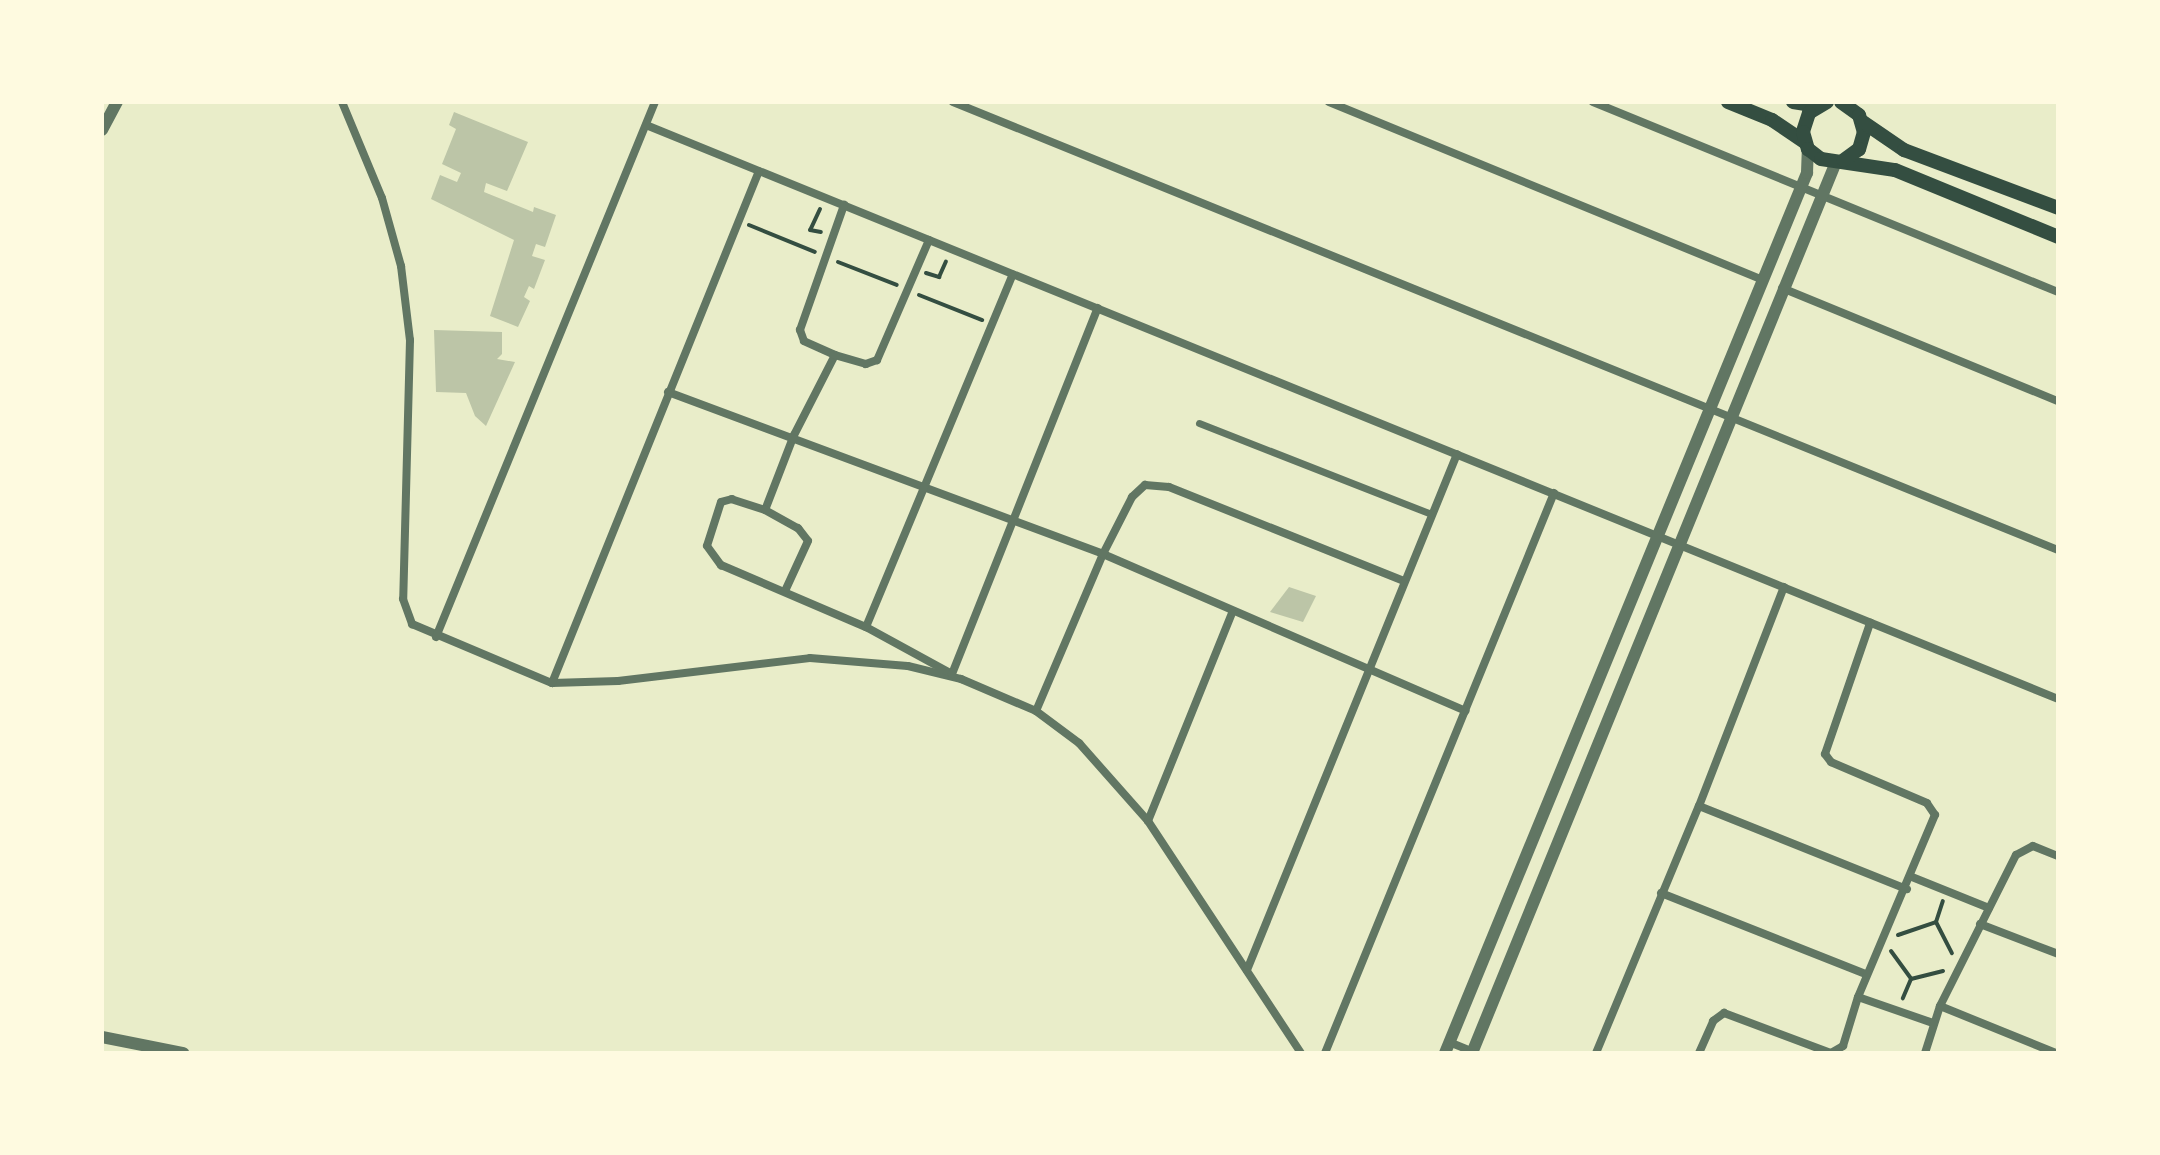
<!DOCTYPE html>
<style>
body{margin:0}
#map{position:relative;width:2160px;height:1155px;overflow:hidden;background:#e9edc9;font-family:Karla,sans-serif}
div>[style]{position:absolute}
.building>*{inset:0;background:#bcc5a7}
.path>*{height:4px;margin:-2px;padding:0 2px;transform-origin:2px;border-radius:2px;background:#344e41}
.pedestrian>*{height:7px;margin:-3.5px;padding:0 3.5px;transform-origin:3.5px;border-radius:3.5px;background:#617663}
.minor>*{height:8px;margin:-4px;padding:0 4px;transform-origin:4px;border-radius:4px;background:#617663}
.tertiary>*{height:12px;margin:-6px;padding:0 6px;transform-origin:6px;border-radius:6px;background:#617663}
.primary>*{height:14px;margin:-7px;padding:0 7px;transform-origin:7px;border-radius:7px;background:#344e41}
span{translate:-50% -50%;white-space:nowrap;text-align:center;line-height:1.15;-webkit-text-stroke:8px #fefae0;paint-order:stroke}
.frame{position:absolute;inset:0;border:104px solid #fefae0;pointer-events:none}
</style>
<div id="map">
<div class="building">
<i style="clip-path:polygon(454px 112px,528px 142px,507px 191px,486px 183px,484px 192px,533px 212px,534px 207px,556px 215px,545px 247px,536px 244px,532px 256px,545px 260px,534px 289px,529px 286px,524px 297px,530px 301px,518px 327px,490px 316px,514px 240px,431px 199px,440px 175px,457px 182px,461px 173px,442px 164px,456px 129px,449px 125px)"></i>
<i style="clip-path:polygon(434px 330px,502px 332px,502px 354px,497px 359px,515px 362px,486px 426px,475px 416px,466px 393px,436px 392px)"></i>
<i style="clip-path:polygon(1289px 587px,1316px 596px,1303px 622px,1270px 612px)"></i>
</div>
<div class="path">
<i style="left:820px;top:209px;width:23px;rotate:115deg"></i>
<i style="left:810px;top:230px;width:11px;rotate:10deg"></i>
<i style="left:749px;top:225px;width:71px;rotate:22.2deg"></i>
<i style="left:838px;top:262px;width:63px;rotate:21.3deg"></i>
<i style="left:926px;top:273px;width:14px;rotate:17deg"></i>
<i style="left:939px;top:277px;width:17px;rotate:-66deg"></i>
<i style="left:919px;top:295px;width:68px;rotate:21.6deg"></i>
<i style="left:1936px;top:922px;width:22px;rotate:-72deg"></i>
<i style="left:1898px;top:935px;width:40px;rotate:-18.9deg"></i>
<i style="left:1936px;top:922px;width:35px;rotate:63deg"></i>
<i style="left:1891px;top:951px;width:34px;rotate:54deg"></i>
<i style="left:1911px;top:979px;width:21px;rotate:113deg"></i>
<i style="left:1911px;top:979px;width:33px;rotate:-14deg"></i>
</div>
<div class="pedestrian">
<i style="left:1199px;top:423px;width:249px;rotate:21.4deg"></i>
</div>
<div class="minor">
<i style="left:342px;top:102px;width:104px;rotate:67.4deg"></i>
<i style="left:382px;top:198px;width:71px;rotate:74.4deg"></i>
<i style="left:401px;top:266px;width:75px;rotate:83.1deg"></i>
<i style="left:410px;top:340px;width:259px;rotate:91.5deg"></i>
<i style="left:403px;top:599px;width:27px;rotate:70deg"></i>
<i style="left:412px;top:624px;width:152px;rotate:22.9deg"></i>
<i style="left:552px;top:683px;width:66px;rotate:-1.7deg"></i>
<i style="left:618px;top:681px;width:193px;rotate:-6.8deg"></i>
<i style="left:810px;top:658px;width:98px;rotate:4.7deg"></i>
<i style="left:908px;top:666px;width:55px;rotate:13.8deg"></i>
<i style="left:961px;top:679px;width:82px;rotate:23.1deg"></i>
<i style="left:1036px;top:711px;width:54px;rotate:36.7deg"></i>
<i style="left:1079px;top:743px;width:104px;rotate:48.5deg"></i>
<i style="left:1148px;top:821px;width:278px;rotate:56.6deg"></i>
<i style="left:953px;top:102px;width:1192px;rotate:22.07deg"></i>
<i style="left:1329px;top:102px;width:468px;rotate:22.3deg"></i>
<i style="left:1593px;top:102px;width:502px;rotate:22.23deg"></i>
<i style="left:646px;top:125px;width:1524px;rotate:22.12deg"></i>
<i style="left:929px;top:240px;width:131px;rotate:113.4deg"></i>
<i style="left:877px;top:360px;width:12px;rotate:160deg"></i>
<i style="left:866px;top:364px;width:32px;rotate:-164deg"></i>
<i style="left:835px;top:355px;width:90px;rotate:117.1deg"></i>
<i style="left:794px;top:435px;width:80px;rotate:111.1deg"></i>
<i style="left:765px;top:510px;width:35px;rotate:-162deg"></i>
<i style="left:732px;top:499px;width:11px;rotate:165deg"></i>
<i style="left:721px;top:502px;width:46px;rotate:107.7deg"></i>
<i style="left:707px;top:546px;width:24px;rotate:54deg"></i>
<i style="left:721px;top:565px;width:158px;rotate:23.2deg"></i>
<i style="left:866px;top:627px;width:96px;rotate:28.7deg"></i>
<i style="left:1782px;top:288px;width:298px;rotate:22.3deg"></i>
<i style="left:835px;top:355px;width:34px;rotate:-156deg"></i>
<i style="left:804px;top:341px;width:12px;rotate:-110deg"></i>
<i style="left:800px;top:330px;width:133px;rotate:-70.6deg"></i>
<i style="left:668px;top:392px;width:464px;rotate:20.4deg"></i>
<i style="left:1103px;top:554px;width:395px;rotate:23.4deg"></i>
<i style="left:765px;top:510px;width:38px;rotate:29deg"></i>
<i style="left:798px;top:528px;width:16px;rotate:52deg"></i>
<i style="left:808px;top:541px;width:55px;rotate:114.7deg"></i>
<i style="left:866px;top:627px;width:382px;rotate:-67.4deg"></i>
<i style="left:436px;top:637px;width:578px;rotate:-67.74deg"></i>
<i style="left:952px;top:674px;width:394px;rotate:-68.3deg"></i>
<i style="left:552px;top:683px;width:552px;rotate:-67.99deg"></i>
<i style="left:1036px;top:711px;width:171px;rotate:-66.9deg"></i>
<i style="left:1103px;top:554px;width:64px;rotate:-63deg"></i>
<i style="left:1132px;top:497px;width:18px;rotate:-43deg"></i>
<i style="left:1145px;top:485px;width:24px;rotate:5deg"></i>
<i style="left:1169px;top:487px;width:251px;rotate:21.8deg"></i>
<i style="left:1699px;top:806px;width:235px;rotate:-68.8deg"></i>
<i style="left:1148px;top:821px;width:224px;rotate:-68deg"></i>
<i style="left:1912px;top:877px;width:83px;rotate:21.9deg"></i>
<i style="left:1661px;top:893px;width:220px;rotate:21.6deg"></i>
<i style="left:1980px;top:924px;width:84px;rotate:21deg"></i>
<i style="left:1247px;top:970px;width:557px;rotate:-67.85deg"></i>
<i style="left:1858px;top:997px;width:198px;rotate:-67.1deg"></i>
<i style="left:1935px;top:815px;width:14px;rotate:-124deg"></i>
<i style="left:1927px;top:803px;width:104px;rotate:-156.9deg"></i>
<i style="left:1831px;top:762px;width:10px;rotate:-127deg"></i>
<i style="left:1825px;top:754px;width:139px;rotate:-71deg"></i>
<i style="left:1940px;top:1006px;width:125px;rotate:22.1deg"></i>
<i style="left:1449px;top:1042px;width:27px;rotate:22deg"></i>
<i style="left:1325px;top:1053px;width:605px;rotate:-67.76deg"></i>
<i style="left:1596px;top:1053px;width:268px;rotate:-67.4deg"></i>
<i style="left:1699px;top:806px;width:224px;rotate:21.8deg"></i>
<i style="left:1699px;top:1053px;width:35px;rotate:-66deg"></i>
<i style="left:1713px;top:1021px;width:14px;rotate:-36deg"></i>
<i style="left:1724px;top:1013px;width:114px;rotate:20.5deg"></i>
<i style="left:1831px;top:1053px;width:14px;rotate:-30deg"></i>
<i style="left:1843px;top:1046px;width:51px;rotate:-73deg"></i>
<i style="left:1858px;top:997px;width:79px;rotate:19.1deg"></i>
<i style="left:1925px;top:1053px;width:49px;rotate:-72.3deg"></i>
<i style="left:1940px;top:1006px;width:169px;rotate:-63.3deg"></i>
<i style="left:2016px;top:855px;width:19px;rotate:-28deg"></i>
<i style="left:2033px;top:846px;width:27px;rotate:22deg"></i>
</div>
<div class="tertiary">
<i style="left:102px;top:130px;width:32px;rotate:-62deg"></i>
<i style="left:102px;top:1037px;width:83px;rotate:11.2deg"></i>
<i style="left:1445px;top:1053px;width:952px;rotate:-67.64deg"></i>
<i style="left:1807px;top:173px;width:24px;rotate:-88deg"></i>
<i style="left:1472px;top:1053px;width:962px;rotate:-67.78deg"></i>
</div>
<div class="primary">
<i style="left:1728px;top:102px;width:48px;rotate:22.2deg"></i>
<i style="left:1772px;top:120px;width:40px;rotate:34deg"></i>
<i style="left:1793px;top:102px;width:24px;rotate:9deg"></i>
<i style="left:1827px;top:102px;width:21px;rotate:149deg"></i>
<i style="left:1809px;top:113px;width:20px;rotate:108deg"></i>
<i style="left:1803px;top:132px;width:18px;rotate:74deg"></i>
<i style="left:1808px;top:149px;width:16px;rotate:38deg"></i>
<i style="left:1821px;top:159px;width:75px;rotate:8.5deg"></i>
<i style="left:1895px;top:170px;width:176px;rotate:22.3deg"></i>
<i style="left:1841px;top:102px;width:22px;rotate:36deg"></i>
<i style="left:1859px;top:115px;width:18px;rotate:74deg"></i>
<i style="left:1864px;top:132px;width:18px;rotate:106deg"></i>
<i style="left:1859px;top:149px;width:19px;rotate:144deg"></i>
<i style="left:1863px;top:122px;width:50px;rotate:34.3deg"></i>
<i style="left:1904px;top:150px;width:165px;rotate:20.6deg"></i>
</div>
<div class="frame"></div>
</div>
